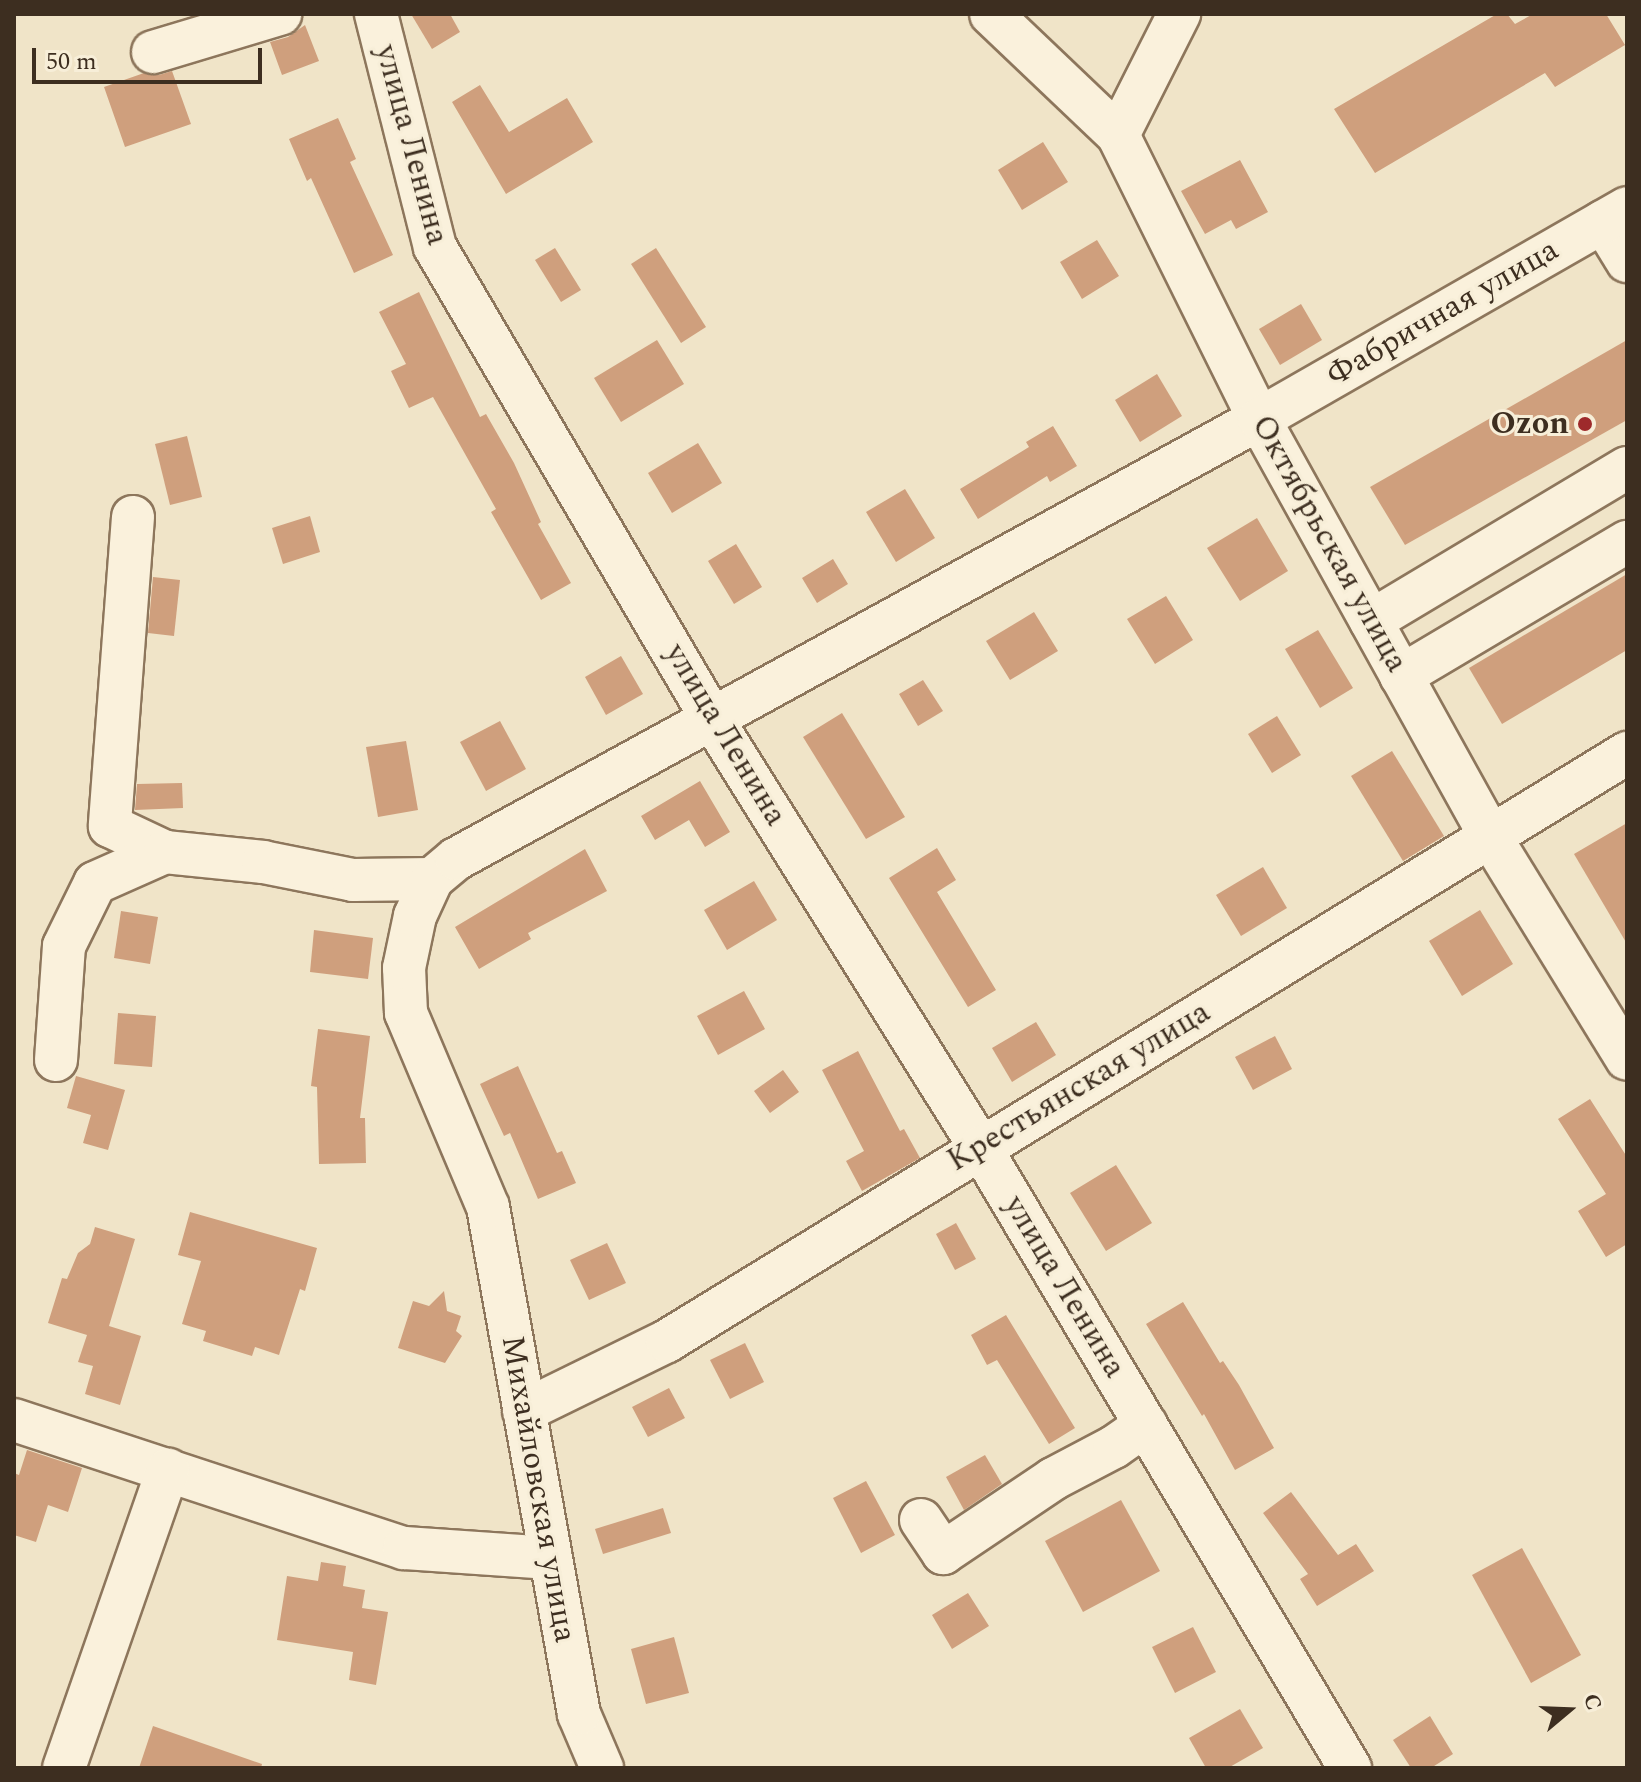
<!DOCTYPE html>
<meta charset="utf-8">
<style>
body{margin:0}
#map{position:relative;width:1641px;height:1782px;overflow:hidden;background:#f0e4c8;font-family:Spectral,serif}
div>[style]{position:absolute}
.building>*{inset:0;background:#cf9f7d}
.roads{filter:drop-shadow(2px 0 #8d765c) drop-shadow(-2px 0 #8d765c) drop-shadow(0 2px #8d765c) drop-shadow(0 -2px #8d765c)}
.minor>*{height:42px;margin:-21px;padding:0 21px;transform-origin:21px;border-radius:21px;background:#faf1dc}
.dots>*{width:22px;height:22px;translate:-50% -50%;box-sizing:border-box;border:4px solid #f7eed8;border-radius:50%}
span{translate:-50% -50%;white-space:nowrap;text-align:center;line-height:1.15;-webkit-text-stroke:6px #f7eed8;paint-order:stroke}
.street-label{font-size:32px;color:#3d2e20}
.poi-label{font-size:32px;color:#3d2e20;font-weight:700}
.right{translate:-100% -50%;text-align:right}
.frame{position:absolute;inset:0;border:16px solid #3d2e20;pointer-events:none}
.north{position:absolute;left:1529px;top:1670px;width:80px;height:80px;-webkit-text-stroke:6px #f7eed8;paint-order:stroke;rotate:71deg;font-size:22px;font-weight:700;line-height:32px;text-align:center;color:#3d2e20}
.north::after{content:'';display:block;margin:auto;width:28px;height:36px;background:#3d2e20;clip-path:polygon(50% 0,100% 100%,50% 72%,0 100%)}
.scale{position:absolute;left:32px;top:48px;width:230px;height:36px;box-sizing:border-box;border:4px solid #3d2e20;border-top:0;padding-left:10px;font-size:24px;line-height:28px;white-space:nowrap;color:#3d2e20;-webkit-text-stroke:6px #f7eed8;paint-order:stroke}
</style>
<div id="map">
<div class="building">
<i style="clip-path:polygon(411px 14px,450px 14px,460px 32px,432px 49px)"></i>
<i style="clip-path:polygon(1497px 14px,1507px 14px,1515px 24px,1533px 14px,1606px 14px,1625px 45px,1555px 87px,1545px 73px,1375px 173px,1334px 109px)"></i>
<i style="clip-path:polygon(305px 25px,319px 61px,282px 75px,270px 42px,288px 37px)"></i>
<i style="clip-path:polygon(172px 71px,191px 124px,125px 147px,104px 87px,144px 73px,159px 75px)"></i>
<i style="clip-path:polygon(480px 85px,509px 132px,567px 98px,593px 142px,506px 194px,452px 102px)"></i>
<i style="clip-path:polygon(338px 118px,356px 159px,350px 162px,393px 255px,354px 273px,311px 178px,307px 181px,289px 139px)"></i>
<i style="clip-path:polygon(1043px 142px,1068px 182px,1022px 210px,998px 170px)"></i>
<i style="clip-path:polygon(1240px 160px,1268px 212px,1236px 229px,1231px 220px,1205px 234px,1181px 191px)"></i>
<i style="clip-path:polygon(1097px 240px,1119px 276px,1082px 299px,1060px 262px)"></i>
<i style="clip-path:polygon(555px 248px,581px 290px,561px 302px,535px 260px)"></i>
<i style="clip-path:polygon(656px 248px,706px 327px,681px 343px,631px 264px)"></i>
<i style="clip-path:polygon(419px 292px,480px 417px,486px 414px,514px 463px,541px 522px,538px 524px,571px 583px,541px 600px,491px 512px,496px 509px,433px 397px,409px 408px,391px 371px,406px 364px,379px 312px)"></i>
<i style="clip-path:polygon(1301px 304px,1322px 340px,1280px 365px,1259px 329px)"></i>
<i style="clip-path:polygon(657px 340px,684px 384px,621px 422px,594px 378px)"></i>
<i style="clip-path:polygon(1627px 340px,1627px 420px,1405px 545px,1370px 487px)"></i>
<i style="clip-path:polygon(1157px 374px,1182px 416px,1140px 442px,1115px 400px)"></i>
<i style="clip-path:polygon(1053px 426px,1077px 466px,1050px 482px,1047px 476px,978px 519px,960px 489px,1029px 447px,1026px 442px)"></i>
<i style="clip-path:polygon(187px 436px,202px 497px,170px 505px,155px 444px)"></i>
<i style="clip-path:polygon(698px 443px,722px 483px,672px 513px,648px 473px)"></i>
<i style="clip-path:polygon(905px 489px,935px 538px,896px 562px,866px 512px)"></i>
<i style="clip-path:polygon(310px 516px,320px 552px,283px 564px,272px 528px)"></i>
<i style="clip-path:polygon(1257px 518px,1288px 571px,1240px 601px,1207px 548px)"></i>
<i style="clip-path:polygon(736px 544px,762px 587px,734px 604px,708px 561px)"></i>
<i style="clip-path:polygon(833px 559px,848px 584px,817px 603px,802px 578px)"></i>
<i style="clip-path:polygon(1627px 574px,1627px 650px,1502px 724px,1469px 668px)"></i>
<i style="clip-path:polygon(153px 577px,180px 580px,174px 636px,148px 633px)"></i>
<i style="clip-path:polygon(1166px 596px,1193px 640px,1155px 664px,1127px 619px)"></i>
<i style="clip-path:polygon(1034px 612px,1058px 651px,1010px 680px,986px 641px)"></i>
<i style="clip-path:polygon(1318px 630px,1353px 688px,1320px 708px,1285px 649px)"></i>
<i style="clip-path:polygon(621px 656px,643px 694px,606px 715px,585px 677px)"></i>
<i style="clip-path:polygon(923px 680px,943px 711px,918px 726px,899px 694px)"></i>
<i style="clip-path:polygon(842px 713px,905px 817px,866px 839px,803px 737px)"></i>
<i style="clip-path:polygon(1277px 716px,1301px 755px,1272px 773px,1248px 734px)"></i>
<i style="clip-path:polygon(500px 721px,526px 769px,486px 791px,460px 742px)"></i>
<i style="clip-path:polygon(406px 741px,418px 810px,378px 817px,366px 747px)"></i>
<i style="clip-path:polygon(1392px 751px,1444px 836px,1403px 861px,1351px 776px)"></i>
<i style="clip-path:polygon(700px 781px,730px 832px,705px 847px,689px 820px,655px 840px,641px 816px)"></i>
<i style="clip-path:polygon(182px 783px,183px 808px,135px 810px,137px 784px)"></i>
<i style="clip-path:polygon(1627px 823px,1627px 944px,1574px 854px)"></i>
<i style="clip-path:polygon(937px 848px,956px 880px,937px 892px,996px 990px,968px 1007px,889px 878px)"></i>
<i style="clip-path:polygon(585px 849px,607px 891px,528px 933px,531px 939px,479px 969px,455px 927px)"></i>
<i style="clip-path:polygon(1263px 867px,1287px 908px,1241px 936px,1216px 895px)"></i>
<i style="clip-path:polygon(754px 881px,777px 920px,727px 950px,704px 910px)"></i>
<i style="clip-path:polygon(1480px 910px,1513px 964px,1462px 996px,1429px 941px)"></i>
<i style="clip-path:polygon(121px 911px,158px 917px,150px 964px,114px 958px)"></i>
<i style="clip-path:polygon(314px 930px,373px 938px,368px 979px,310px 972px)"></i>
<i style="clip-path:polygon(744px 991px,765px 1029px,718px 1055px,697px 1016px)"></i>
<i style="clip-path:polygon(118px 1013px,156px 1016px,152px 1067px,114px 1064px)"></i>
<i style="clip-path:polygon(1036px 1022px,1056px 1055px,1012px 1082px,992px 1048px)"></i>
<i style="clip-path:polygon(318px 1029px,370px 1036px,360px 1118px,365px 1118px,366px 1163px,319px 1164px,317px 1087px,311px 1086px)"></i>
<i style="clip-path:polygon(1275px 1036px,1292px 1069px,1253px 1090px,1235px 1057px)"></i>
<i style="clip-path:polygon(858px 1051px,900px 1131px,904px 1129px,920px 1158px,862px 1191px,846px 1161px,864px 1151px,822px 1070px)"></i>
<i style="clip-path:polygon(518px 1066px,557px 1153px,562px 1151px,576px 1183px,538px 1199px,510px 1133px,504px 1136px,480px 1084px)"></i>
<i style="clip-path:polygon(783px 1070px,799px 1092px,770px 1113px,754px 1091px)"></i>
<i style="clip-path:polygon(76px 1076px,125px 1090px,108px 1150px,83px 1143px,91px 1115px,67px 1108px)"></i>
<i style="clip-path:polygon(1590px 1099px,1627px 1157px,1627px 1244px,1606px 1257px,1578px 1211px,1606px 1194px,1558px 1119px)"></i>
<i style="clip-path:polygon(1116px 1165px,1152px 1223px,1106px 1251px,1070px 1193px)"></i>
<i style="clip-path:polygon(190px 1212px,317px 1248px,305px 1291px,300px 1289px,279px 1355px,255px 1347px,252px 1356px,203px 1341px,206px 1331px,182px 1324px,201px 1261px,178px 1255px)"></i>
<i style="clip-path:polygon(956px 1223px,976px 1259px,955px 1270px,936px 1234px)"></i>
<i style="clip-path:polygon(95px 1227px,135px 1239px,109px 1326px,141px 1336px,120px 1405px,85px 1394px,93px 1366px,78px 1362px,87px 1335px,48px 1323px,62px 1278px,67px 1279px,78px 1253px,90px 1244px)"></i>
<i style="clip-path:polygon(607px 1243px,626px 1283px,589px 1300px,570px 1260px)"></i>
<i style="clip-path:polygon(444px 1291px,447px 1311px,461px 1316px,456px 1331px,462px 1336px,445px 1363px,398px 1348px,413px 1301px,429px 1306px)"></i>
<i style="clip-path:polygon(1183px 1302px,1220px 1363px,1223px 1361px,1239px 1385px,1274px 1448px,1235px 1470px,1204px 1414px,1202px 1416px,1146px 1324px)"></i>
<i style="clip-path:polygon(1006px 1315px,1075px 1428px,1049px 1444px,997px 1360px,987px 1365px,971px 1335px)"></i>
<i style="clip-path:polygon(745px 1343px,764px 1382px,730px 1399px,710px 1360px)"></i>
<i style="clip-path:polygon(669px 1388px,685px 1418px,648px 1437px,632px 1407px)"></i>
<i style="clip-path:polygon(27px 1450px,82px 1468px,68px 1512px,48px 1505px,36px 1542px,14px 1535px,14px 1473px,19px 1475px)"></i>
<i style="clip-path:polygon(985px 1455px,1002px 1484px,964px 1510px,946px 1477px)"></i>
<i style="clip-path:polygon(866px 1481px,895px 1535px,861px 1553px,833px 1498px)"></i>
<i style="clip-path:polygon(1291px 1492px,1338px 1555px,1356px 1544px,1374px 1571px,1317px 1606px,1300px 1579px,1308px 1574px,1263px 1513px)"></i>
<i style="clip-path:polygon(1121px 1500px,1160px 1571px,1083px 1612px,1045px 1541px)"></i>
<i style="clip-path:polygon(663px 1508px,671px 1533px,603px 1554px,595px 1529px)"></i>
<i style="clip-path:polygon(1522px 1548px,1581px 1655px,1531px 1683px,1472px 1575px)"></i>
<i style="clip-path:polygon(321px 1562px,346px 1566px,343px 1586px,365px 1590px,362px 1608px,388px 1612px,376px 1685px,349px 1680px,353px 1652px,277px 1640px,287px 1576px,318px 1581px)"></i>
<i style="clip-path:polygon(968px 1593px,989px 1626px,952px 1649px,932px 1615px)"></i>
<i style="clip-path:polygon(1193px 1627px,1216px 1672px,1175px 1693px,1152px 1647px)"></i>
<i style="clip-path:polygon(674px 1637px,689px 1693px,646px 1704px,631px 1649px)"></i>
<i style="clip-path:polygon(1240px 1709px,1263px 1748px,1228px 1768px,1206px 1768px,1189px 1738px)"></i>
<i style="clip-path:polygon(1430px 1716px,1453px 1754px,1431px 1768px,1411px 1768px,1393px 1740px)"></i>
<i style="clip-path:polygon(153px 1726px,262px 1764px,261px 1768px,139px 1768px)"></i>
</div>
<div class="roads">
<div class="minor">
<i style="left:376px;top:14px;width:240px;rotate:75.8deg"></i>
<i style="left:435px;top:247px;width:545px;rotate:59.58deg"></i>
<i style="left:711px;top:717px;width:507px;rotate:57.97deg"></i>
<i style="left:980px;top:1147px;width:723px;rotate:59.21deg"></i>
<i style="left:991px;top:14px;width:175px;rotate:43.6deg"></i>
<i style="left:1118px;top:135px;width:317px;rotate:63.6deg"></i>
<i style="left:1259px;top:419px;width:479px;rotate:61deg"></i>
<i style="left:1491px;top:838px;width:259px;rotate:58.4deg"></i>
<i style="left:153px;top:52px;width:133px;rotate:-16.7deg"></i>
<i style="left:1118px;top:135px;width:136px;rotate:-63.2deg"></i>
<i style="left:1603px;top:222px;width:46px;rotate:58.4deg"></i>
<i style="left:133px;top:517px;width:310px;rotate:94.3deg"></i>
<i style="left:110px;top:826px;width:61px;rotate:25.3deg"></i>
<i style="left:1371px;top:621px;width:298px;rotate:-30.9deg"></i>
<i style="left:1401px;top:676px;width:263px;rotate:-30.7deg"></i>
<i style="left:56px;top:1060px;width:114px;rotate:-86deg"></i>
<i style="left:64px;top:946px;width:70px;rotate:-63.8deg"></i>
<i style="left:95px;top:883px;width:77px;rotate:-23.9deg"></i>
<i style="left:165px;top:852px;width:99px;rotate:5.8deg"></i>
<i style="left:263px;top:862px;width:92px;rotate:11.3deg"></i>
<i style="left:353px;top:880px;width:79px;rotate:-0.7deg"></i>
<i style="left:524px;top:1411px;width:159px;rotate:-26.1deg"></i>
<i style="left:667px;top:1341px;width:1126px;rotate:-31.49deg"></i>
<i style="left:14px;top:1420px;width:410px;rotate:18.2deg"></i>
<i style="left:404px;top:1548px;width:147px;rotate:3.9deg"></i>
<i style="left:921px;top:1520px;width:40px;rotate:56deg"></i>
<i style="left:943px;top:1553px;width:133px;rotate:-33.9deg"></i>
<i style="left:1053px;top:1479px;width:69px;rotate:-27.7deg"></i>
<i style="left:1114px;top:1447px;width:39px;rotate:-35deg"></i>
<i style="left:64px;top:1768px;width:316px;rotate:-70.8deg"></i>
<i style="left:602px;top:1768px;width:59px;rotate:-113.1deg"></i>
<i style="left:579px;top:1714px;width:515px;rotate:-100.18deg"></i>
<i style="left:488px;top:1207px;width:211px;rotate:-112.9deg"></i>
<i style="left:406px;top:1013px;width:45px;rotate:-92.5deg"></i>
<i style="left:404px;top:968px;width:53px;rotate:-78.1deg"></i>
<i style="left:415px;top:916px;width:41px;rotate:-65.3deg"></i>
<i style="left:432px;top:879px;width:31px;rotate:-40deg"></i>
<i style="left:456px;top:859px;width:916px;rotate:-28.72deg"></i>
<i style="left:1259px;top:419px;width:424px;rotate:-29.8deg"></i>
</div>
</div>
<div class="dots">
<i style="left:1585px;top:424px;background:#9e2a2b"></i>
</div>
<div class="street-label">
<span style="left:411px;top:145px;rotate:75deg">улица Ленина</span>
<span style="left:1443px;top:313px;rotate:-30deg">Фабричная улица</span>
<span style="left:1329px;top:544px;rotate:61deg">Октябрьская улица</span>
<span style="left:725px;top:735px;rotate:59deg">улица Ленина</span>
<span style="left:1079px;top:1087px;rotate:-31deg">Крестьянская улица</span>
<span style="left:1064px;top:1287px;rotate:59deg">улица Ленина</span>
<span style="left:538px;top:1489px;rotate:80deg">Михайловская улица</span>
</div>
<div class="poi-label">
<span class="right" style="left:1569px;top:424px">Ozon</span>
</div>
<div class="frame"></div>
<div class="north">С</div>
<div class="scale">50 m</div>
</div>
